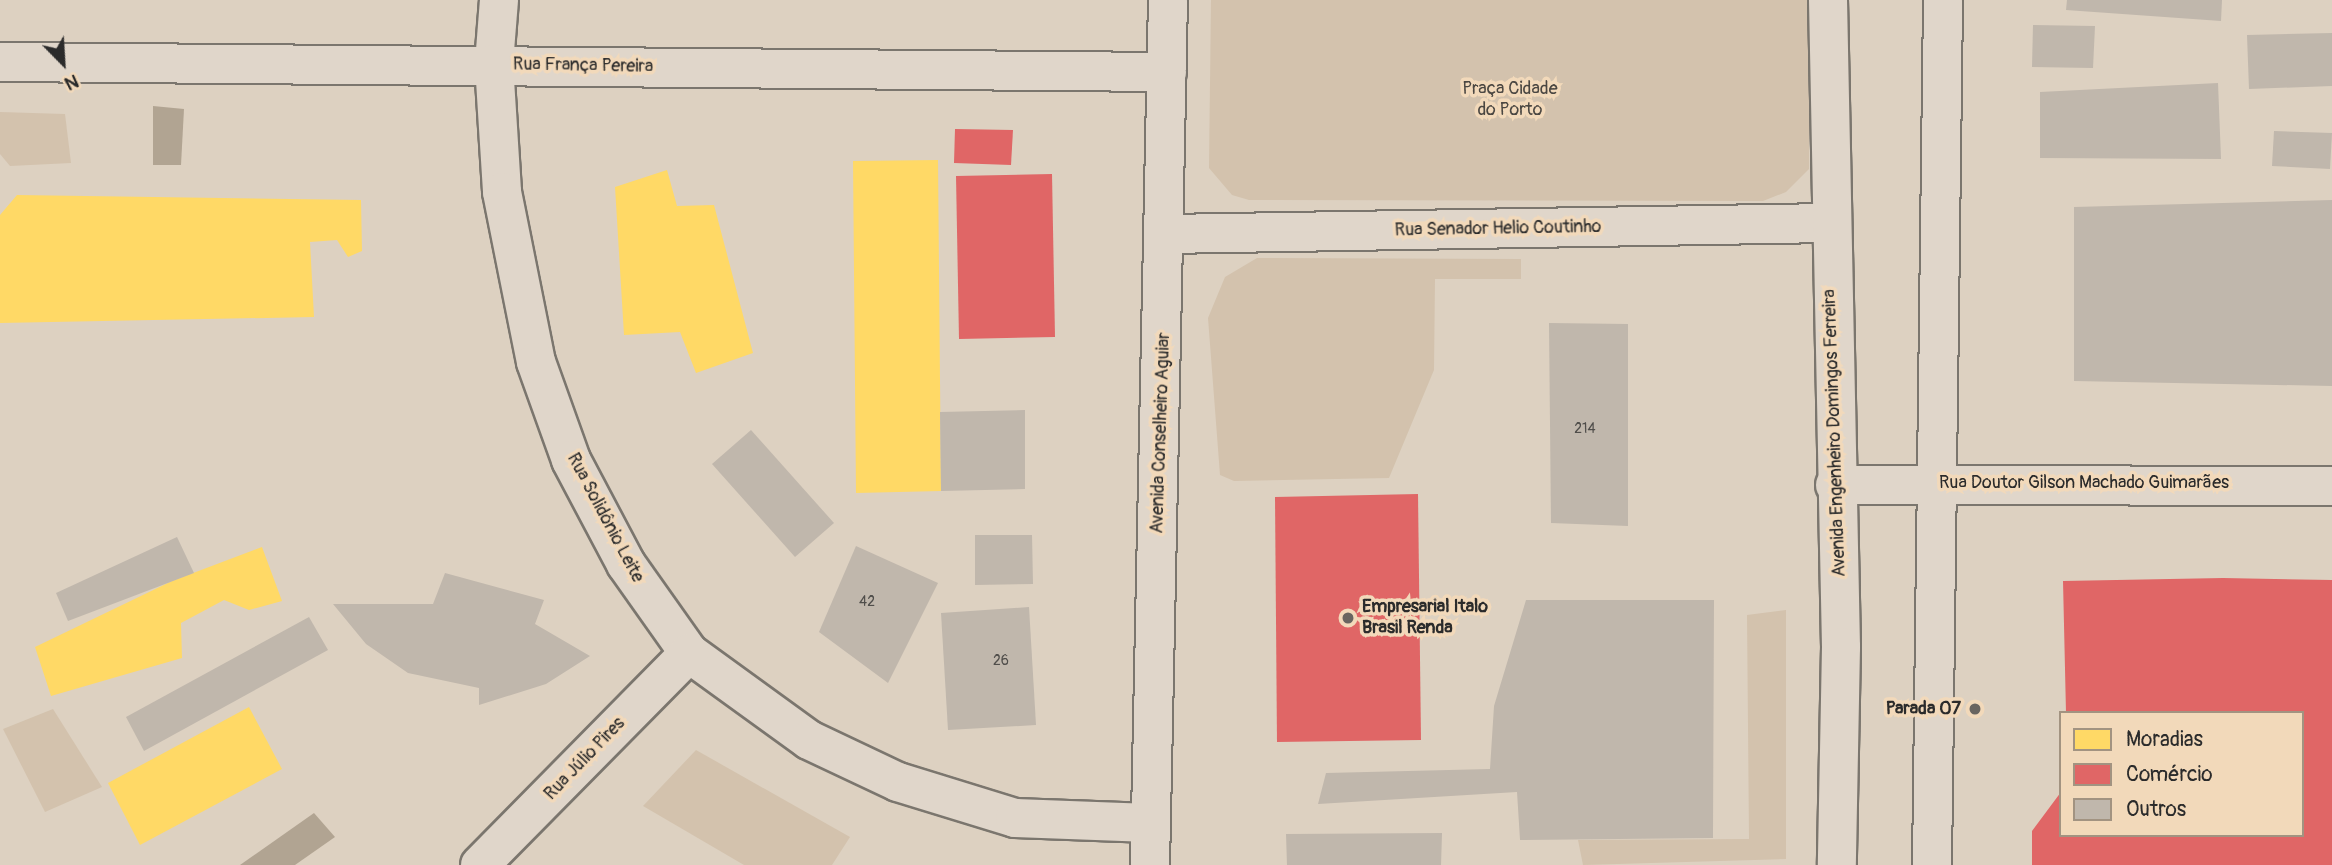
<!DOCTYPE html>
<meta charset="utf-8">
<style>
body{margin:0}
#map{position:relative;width:2332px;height:865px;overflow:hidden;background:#ddd1c1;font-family:Pangolin,sans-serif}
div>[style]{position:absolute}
.green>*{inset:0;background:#d3c2ad}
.water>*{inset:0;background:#b1a492}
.homes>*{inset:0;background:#ffd966}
.shops>*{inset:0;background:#e06666}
.building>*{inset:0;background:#c0b7ac}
.roads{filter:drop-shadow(2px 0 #7b766e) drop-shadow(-2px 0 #7b766e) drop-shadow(0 2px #7b766e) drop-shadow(0 -2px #7b766e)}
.street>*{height:38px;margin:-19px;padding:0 19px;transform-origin:19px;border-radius:19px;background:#e0d6ca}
.secondary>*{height:38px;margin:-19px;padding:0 19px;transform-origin:19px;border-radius:19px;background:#e0d6ca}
.primary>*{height:38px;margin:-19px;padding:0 19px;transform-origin:19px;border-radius:19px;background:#e0d6ca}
.dots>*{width:19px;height:19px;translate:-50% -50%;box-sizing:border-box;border:4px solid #f2d9ba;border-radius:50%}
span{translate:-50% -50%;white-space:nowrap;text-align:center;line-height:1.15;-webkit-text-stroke:7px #f2d9ba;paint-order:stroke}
.number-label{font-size:14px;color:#504e4b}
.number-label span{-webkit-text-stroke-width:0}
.street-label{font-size:18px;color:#2b2b2b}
.park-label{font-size:18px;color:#4b4742}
.poi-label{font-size:18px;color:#2b2b2b;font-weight:700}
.left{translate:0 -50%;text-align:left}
.right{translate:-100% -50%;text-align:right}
.legend{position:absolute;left:2059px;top:711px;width:245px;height:126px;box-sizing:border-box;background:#f2d9ba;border:2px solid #a29381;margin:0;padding:9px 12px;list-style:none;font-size:21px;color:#2b2b2b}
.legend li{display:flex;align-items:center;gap:14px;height:35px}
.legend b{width:35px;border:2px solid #a29381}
.north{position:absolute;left:28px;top:28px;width:70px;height:70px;-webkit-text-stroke:5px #f2d9ba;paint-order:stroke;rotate:156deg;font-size:19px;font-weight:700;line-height:28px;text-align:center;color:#2b2b2b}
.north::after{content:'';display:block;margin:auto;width:24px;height:32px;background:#2b2b2b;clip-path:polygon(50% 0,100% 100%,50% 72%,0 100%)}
</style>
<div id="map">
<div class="green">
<i style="clip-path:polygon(1211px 0,1809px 0,1809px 169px,1786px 192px,1763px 201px,1249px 200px,1232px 195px,1209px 168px)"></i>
<i style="clip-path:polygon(0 112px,65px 114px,71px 163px,10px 166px,0 154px)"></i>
<i style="clip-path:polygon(1257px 258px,1521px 259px,1521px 279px,1435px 279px,1434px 370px,1389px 478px,1234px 481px,1220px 475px,1208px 318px,1225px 277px)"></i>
<i style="clip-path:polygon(1786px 610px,1786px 859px,1583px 865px,1578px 840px,1749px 839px,1747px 615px)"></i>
<i style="clip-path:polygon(53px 709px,102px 787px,45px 812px,3px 729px)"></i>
<i style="clip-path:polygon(696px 750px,850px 837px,832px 865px,744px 865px,643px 806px)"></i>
</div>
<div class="water">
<i style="clip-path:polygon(153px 106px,184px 109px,181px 165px,153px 165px)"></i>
<i style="clip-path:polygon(314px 813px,335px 837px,295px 865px,240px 865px)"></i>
</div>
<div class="homes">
<i style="clip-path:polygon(938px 160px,941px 491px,856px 493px,853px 161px)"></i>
<i style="clip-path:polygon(667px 170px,677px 206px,714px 205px,753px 353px,696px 373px,680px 332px,624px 335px,615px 187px)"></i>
<i style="clip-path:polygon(17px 195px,361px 200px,362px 251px,348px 257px,337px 240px,310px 242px,314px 317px,0 323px,0 215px)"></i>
<i style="clip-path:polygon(262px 547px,282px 601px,249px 610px,224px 600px,181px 623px,182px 658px,51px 696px,35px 647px,172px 581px)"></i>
<i style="clip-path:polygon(249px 707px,282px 769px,140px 845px,108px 783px)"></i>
</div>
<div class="shops">
<i style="clip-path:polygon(955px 129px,1013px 130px,1011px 165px,954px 163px)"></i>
<i style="clip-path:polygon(1052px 174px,1055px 337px,959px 339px,956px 176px)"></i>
<i style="clip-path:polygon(1418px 494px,1421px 740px,1277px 742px,1275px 497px)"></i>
<i style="clip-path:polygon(2223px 578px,2332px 580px,2332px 865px,2032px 865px,2032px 831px,2061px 792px,2061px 835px,2302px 835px,2302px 713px,2066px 713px,2063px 581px)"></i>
</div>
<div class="building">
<i style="clip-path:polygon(2067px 0,2222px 0,2221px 21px,2066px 10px)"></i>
<i style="clip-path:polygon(2033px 25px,2095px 26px,2093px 68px,2032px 67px)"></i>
<i style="clip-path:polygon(2332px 33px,2332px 86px,2249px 89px,2247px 35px)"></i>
<i style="clip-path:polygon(2218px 83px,2221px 159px,2040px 158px,2040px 92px)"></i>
<i style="clip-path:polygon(2274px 131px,2332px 133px,2330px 169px,2272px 166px)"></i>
<i style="clip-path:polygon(2332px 200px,2332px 386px,2074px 381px,2074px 207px)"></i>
<i style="clip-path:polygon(1549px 323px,1628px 324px,1628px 526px,1551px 523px)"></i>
<i style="clip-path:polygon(1025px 410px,1025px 489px,941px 491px,940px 412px)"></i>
<i style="clip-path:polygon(751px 430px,834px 523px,795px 557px,712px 464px)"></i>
<i style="clip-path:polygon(975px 535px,1032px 535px,1033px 584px,975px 585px)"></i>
<i style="clip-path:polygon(177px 537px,194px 573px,68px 621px,56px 593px)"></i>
<i style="clip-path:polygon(856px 546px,938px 583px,888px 683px,819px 632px)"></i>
<i style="clip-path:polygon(445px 573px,544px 600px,535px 624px,590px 656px,546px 684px,479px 705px,479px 688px,408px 673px,366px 644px,333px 604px,433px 604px)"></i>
<i style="clip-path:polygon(1526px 600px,1714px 600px,1713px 838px,1520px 840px,1517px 792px,1318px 804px,1326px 773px,1490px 769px,1494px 706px)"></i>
<i style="clip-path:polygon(1029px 607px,1036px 725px,948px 730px,941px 613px)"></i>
<i style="clip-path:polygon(309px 617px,328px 650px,144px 751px,126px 717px)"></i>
<i style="clip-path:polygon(1442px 833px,1441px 865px,1287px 865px,1286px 834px)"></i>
</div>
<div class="roads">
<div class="street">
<i style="left:499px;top:0;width:64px;rotate:94.5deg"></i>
<i style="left:494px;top:64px;width:128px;rotate:86.4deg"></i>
<i style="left:502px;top:192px;width:173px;rotate:78.7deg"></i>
<i style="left:536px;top:362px;width:104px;rotate:70.3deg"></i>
<i style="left:571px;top:460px;width:118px;rotate:62.1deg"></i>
<i style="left:626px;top:564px;width:109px;rotate:54.7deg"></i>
<i style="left:689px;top:653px;width:148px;rotate:35.9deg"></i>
<i style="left:809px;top:740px;width:98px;rotate:25.3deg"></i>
<i style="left:898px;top:782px;width:122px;rotate:17.1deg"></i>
<i style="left:1015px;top:818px;width:135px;rotate:2.1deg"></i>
<i style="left:0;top:62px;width:1167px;rotate:0.49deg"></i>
<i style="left:1166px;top:234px;width:663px;rotate:-0.95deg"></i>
<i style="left:1835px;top:485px;width:497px;rotate:0.1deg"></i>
<i style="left:480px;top:865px;width:298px;rotate:-45.4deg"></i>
</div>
<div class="secondary">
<i style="left:1150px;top:865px;width:865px;rotate:-88.81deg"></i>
</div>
<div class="primary">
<i style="left:1828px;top:0;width:647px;rotate:88.85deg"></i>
<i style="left:1841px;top:647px;width:218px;rotate:91.1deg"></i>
<i style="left:1932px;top:865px;width:865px;rotate:-89.27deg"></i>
</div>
</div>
<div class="dots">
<i style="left:1348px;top:618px;background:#696560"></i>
<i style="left:1975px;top:709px;background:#696560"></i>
</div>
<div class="number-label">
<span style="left:1585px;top:429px">214</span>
<span style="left:867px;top:602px">42</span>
<span style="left:1001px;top:661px">26</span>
</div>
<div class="street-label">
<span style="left:583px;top:66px;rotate:1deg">Rua França Pereira</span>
<span style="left:1498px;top:229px;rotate:-1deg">Rua Senador Helio Coutinho</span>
<span style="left:1161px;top:433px;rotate:-88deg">Avenida Conselheiro Aguiar</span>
<span style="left:1835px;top:433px;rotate:-92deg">Avenida Engenheiro Domingos Ferreira</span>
<span style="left:2084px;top:483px">Rua Doutor Gilson Machado Guimarães</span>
<span style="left:605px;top:518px;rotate:62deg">Rua Solidônio Leite</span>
<span style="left:585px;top:759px;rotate:-46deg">Rua Júlio Pires</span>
</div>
<div class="park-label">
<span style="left:1510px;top:100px">Praça Cidade<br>do Porto</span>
</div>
<div class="poi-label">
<span class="left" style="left:1362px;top:618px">Empresarial Italo<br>Brasil Renda</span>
<span class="right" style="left:1961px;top:709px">Parada 07</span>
</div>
<ul class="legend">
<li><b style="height:19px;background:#ffd966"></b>Moradias</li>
<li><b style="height:19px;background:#e06666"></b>Comércio</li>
<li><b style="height:19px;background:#c0b7ac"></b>Outros</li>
</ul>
<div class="north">N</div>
</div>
